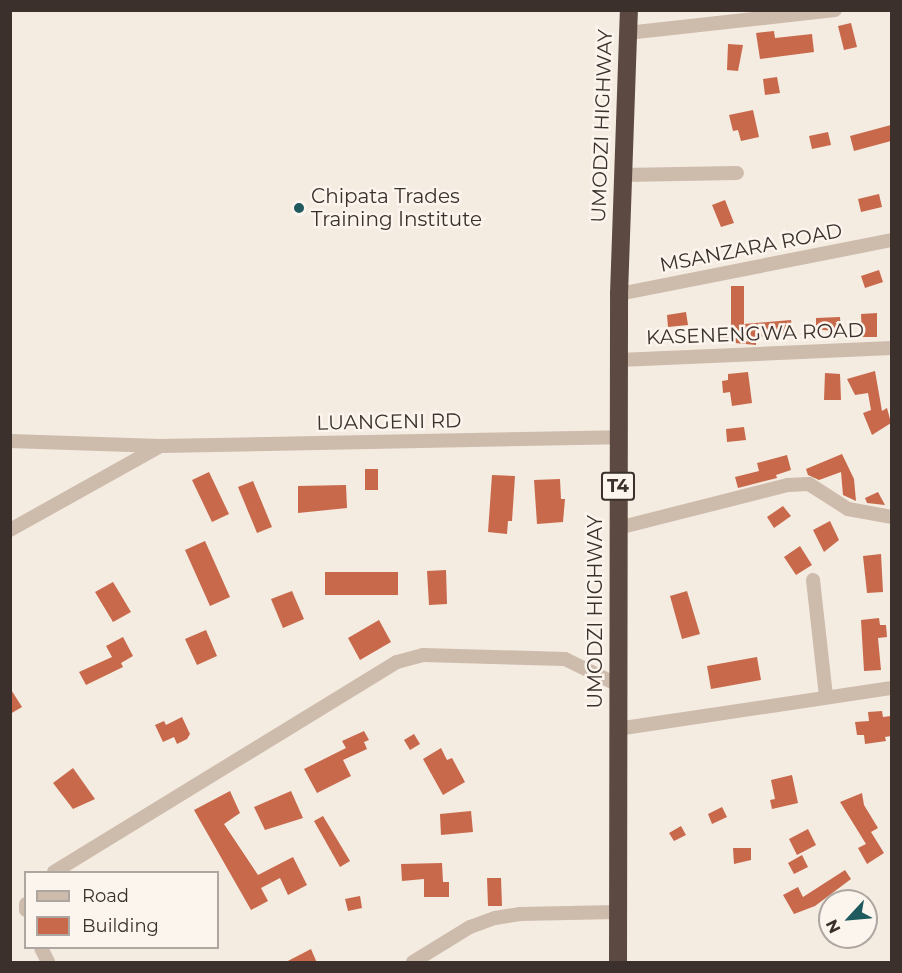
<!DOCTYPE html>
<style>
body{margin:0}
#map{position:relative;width:902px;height:973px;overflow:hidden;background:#f4ebe1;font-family:Montserrat,sans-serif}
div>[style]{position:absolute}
.building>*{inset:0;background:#c8694b}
.minor>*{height:14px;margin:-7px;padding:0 7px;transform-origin:7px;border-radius:7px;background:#cdbbac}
.highway>*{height:18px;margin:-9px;padding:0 9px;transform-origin:9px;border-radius:9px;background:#5c4a42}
.dots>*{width:16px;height:16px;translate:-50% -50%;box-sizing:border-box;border:3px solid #fbf5ee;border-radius:50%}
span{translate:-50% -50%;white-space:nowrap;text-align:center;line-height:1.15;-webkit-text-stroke:5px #fbf5ee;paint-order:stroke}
.shield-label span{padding:2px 4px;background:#fbf5ee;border:2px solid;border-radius:4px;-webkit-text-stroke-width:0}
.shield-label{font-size:18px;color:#3b302b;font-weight:700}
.street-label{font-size:20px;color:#3b302b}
.poi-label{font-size:20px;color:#3b302b}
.left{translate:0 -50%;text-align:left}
.frame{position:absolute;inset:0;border:12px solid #3b302b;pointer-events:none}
.legend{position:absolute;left:24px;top:871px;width:195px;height:78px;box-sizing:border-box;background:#fbf5ee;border:2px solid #aea6a0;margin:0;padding:8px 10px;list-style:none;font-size:18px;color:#3b302b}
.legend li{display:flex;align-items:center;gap:12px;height:30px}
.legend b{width:30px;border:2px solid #aea6a0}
.north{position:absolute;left:818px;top:889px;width:60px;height:60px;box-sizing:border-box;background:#fbf5ee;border:2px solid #aea6a0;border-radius:50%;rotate:244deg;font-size:16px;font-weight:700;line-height:24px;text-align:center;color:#3b302b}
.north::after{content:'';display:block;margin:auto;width:21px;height:27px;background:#1f5a5e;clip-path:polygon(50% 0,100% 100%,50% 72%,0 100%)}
</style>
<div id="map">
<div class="building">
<i style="clip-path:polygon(851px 23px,857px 47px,844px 50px,838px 26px)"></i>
<i style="clip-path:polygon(774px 31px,775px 38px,812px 34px,814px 52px,760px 59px,756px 33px)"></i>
<i style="clip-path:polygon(728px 44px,743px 45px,738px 71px,727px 70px)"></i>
<i style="clip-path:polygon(777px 77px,780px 93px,765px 95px,763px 79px)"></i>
<i style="clip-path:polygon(753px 110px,759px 137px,741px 141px,738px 130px,733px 131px,729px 115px)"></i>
<i style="clip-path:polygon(891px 125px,891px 141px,854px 151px,850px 136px)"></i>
<i style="clip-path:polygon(828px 132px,831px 145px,812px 149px,809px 136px)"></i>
<i style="clip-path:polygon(879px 194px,882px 207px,861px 212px,858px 199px)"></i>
<i style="clip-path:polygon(725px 200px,734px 223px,721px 227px,712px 205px)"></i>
<i style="clip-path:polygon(879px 270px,883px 282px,865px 288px,861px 276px)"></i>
<i style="clip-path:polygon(731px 286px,744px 286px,744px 324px,791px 320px,793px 333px,756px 337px,756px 345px,714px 341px,714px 327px,731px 327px)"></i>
<i style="clip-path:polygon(686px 312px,688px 325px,668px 327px,667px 315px)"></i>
<i style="clip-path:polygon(877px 313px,877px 337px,862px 337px,861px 314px)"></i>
<i style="clip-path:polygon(840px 317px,841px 332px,816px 329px,816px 318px)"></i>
<i style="clip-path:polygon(875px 371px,882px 411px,887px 408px,891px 423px,872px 435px,863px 413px,871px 410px,868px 393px,855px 395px,847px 379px)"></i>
<i style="clip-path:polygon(748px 372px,752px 403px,732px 406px,730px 392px,723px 393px,722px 381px,728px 380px,728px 374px)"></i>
<i style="clip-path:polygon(825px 373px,840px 374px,841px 400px,824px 400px)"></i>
<i style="clip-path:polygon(744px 427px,746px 440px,727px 442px,726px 429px)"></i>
<i style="clip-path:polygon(842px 454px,854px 479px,856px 501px,843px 495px,841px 472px,819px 480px,808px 475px,806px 469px)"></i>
<i style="clip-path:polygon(787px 455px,791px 470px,776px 475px,777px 478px,738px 488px,735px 477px,759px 471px,757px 463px)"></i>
<i style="clip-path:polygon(365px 469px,378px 469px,378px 490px,365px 490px)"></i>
<i style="clip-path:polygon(209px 472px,229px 514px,212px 522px,192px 480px)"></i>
<i style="clip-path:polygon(492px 475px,515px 476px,512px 521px,508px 521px,507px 534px,488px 532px)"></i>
<i style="clip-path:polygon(560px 479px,561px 499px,565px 499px,563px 522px,537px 524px,534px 480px)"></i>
<i style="clip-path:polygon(253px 481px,272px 527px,257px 533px,238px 487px)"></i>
<i style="clip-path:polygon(346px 485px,347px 508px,298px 513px,298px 486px)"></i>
<i style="clip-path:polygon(878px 492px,885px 505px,867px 503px,865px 498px)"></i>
<i style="clip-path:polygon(783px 506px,791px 516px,774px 528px,767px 517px)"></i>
<i style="clip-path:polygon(830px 521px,839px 540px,824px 552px,813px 530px)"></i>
<i style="clip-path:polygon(205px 541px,230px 597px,210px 606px,185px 550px)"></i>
<i style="clip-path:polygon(800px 546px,812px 565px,796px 575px,784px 557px)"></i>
<i style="clip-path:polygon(881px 554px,883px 592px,867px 593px,863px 556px)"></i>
<i style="clip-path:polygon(446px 570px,447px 604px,429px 605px,427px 571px)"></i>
<i style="clip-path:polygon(325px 572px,398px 572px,398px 595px,325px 595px)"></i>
<i style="clip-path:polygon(113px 582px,131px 612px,113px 622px,95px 592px)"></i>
<i style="clip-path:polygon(292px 591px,304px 619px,283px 628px,271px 599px)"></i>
<i style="clip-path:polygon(687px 591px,700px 634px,682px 639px,670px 596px)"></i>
<i style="clip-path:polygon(879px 618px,880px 625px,886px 625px,887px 637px,878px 638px,881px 670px,864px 671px,861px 620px)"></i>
<i style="clip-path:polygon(379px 620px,391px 642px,360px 660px,348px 638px)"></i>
<i style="clip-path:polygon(206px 630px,217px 656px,197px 665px,185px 639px)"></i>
<i style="clip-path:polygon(123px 637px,133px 656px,121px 663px,123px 667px,86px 685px,79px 672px,112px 657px,106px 646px)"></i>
<i style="clip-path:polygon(757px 657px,761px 680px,711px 689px,707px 666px)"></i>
<i style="clip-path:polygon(10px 688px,22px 707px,10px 714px)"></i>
<i style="clip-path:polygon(882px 711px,883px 717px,891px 716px,891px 736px,885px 737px,886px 741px,865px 744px,864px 735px,857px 735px,855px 722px,869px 721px,868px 712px)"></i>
<i style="clip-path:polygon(182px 717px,190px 734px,187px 739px,177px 744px,174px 737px,163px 742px,155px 725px,164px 721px,166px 725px)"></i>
<i style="clip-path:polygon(364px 731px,369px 740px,364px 742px,367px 749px,343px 760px,351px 776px,317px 793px,304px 769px,346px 748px,342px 741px)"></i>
<i style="clip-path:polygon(414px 734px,420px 744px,410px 750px,404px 740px)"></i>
<i style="clip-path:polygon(441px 748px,447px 760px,452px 758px,465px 782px,443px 795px,423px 759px)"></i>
<i style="clip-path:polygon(73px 768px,95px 799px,73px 809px,53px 783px)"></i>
<i style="clip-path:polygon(792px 775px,798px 803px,772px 809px,770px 800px,775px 799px,771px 780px)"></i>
<i style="clip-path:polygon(230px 791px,240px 813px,224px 824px,258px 875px,293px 857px,307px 885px,288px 895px,280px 878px,261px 888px,268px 901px,251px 910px,194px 810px)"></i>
<i style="clip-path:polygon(291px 791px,303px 818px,265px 830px,254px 807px)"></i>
<i style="clip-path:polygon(862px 793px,864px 805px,878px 828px,871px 832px,884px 853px,867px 864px,858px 848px,866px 844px,840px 802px)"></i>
<i style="clip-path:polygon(722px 807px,727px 817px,712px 824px,708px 814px)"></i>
<i style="clip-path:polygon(471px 811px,473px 832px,441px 835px,440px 814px)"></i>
<i style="clip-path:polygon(323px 816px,350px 861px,340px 867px,314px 821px)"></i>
<i style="clip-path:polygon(681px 826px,686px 835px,674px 841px,669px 833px)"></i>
<i style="clip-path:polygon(808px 829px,816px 845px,797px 855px,789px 839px)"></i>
<i style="clip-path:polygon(733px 848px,751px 848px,751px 860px,734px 864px)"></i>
<i style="clip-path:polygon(802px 855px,808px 867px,794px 874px,788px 863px)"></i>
<i style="clip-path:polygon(442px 863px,443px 882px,449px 882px,449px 897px,424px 897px,424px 879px,402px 881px,401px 864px)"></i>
<i style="clip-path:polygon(845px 870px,851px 879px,815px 906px,794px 914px,783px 895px,798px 887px,803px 897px)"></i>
<i style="clip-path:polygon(487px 878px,501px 878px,502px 906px,488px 906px)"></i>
<i style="clip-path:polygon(360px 896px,362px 908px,348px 911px,345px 899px)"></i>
<i style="clip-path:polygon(311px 949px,317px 963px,284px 963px)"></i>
</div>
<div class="minor">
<i style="left:627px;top:33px;width:209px;rotate:-6.3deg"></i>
<i style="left:622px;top:175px;width:115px;rotate:-1deg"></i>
<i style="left:619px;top:294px;width:278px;rotate:-11.2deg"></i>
<i style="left:619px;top:360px;width:273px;rotate:-2.5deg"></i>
<i style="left:10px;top:441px;width:150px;rotate:1.9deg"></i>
<i style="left:160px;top:446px;width:458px;rotate:-1.1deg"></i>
<i style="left:618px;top:528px;width:175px;rotate:-14.2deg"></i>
<i style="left:788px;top:485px;width:21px;rotate:-3deg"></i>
<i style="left:809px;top:484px;width:46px;rotate:32.7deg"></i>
<i style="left:848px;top:509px;width:45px;rotate:10.3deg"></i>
<i style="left:10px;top:530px;width:172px;rotate:-29.2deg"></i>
<i style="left:813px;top:580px;width:116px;rotate:83.6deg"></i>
<i style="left:617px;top:729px;width:278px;rotate:-8.5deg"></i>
<i style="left:54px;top:872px;width:402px;rotate:-31.5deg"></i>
<i style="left:397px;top:662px;width:27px;rotate:-15deg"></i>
<i style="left:423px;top:655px;width:142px;rotate:1.6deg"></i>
<i style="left:565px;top:659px;width:57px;rotate:26.1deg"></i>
<i style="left:26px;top:904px;width:6px;rotate:90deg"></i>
<i style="left:41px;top:948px;width:16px;rotate:63deg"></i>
<i style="left:413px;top:962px;width:67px;rotate:-31.6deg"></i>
<i style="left:470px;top:927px;width:27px;rotate:-20deg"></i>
<i style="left:495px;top:918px;width:25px;rotate:-9deg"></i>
<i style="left:520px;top:914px;width:97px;rotate:-1.2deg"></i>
</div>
<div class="highway">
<i style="left:618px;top:962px;width:668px;rotate:-89.91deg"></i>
<i style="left:619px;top:294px;width:284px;rotate:-88deg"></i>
</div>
<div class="dots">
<i style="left:299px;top:208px;background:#1f5a5e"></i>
</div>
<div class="shield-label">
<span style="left:618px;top:486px">T4</span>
</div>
<div class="street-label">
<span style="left:602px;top:126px;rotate:-88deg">UMODZI HIGHWAY</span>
<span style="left:751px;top:248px;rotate:-11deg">MSANZARA ROAD</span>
<span style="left:755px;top:334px;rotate:-2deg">KASENENGWA ROAD</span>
<span style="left:389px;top:422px;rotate:-1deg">LUANGENI RD</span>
<span style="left:595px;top:612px;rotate:-90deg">UMODZI HIGHWAY</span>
</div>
<div class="poi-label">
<span class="left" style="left:311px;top:208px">Chipata Trades<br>Training Institute</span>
</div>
<div class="frame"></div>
<ul class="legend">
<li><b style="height:8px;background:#cdbbac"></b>Road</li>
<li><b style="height:16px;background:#c8694b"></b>Building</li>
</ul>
<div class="north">N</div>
</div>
